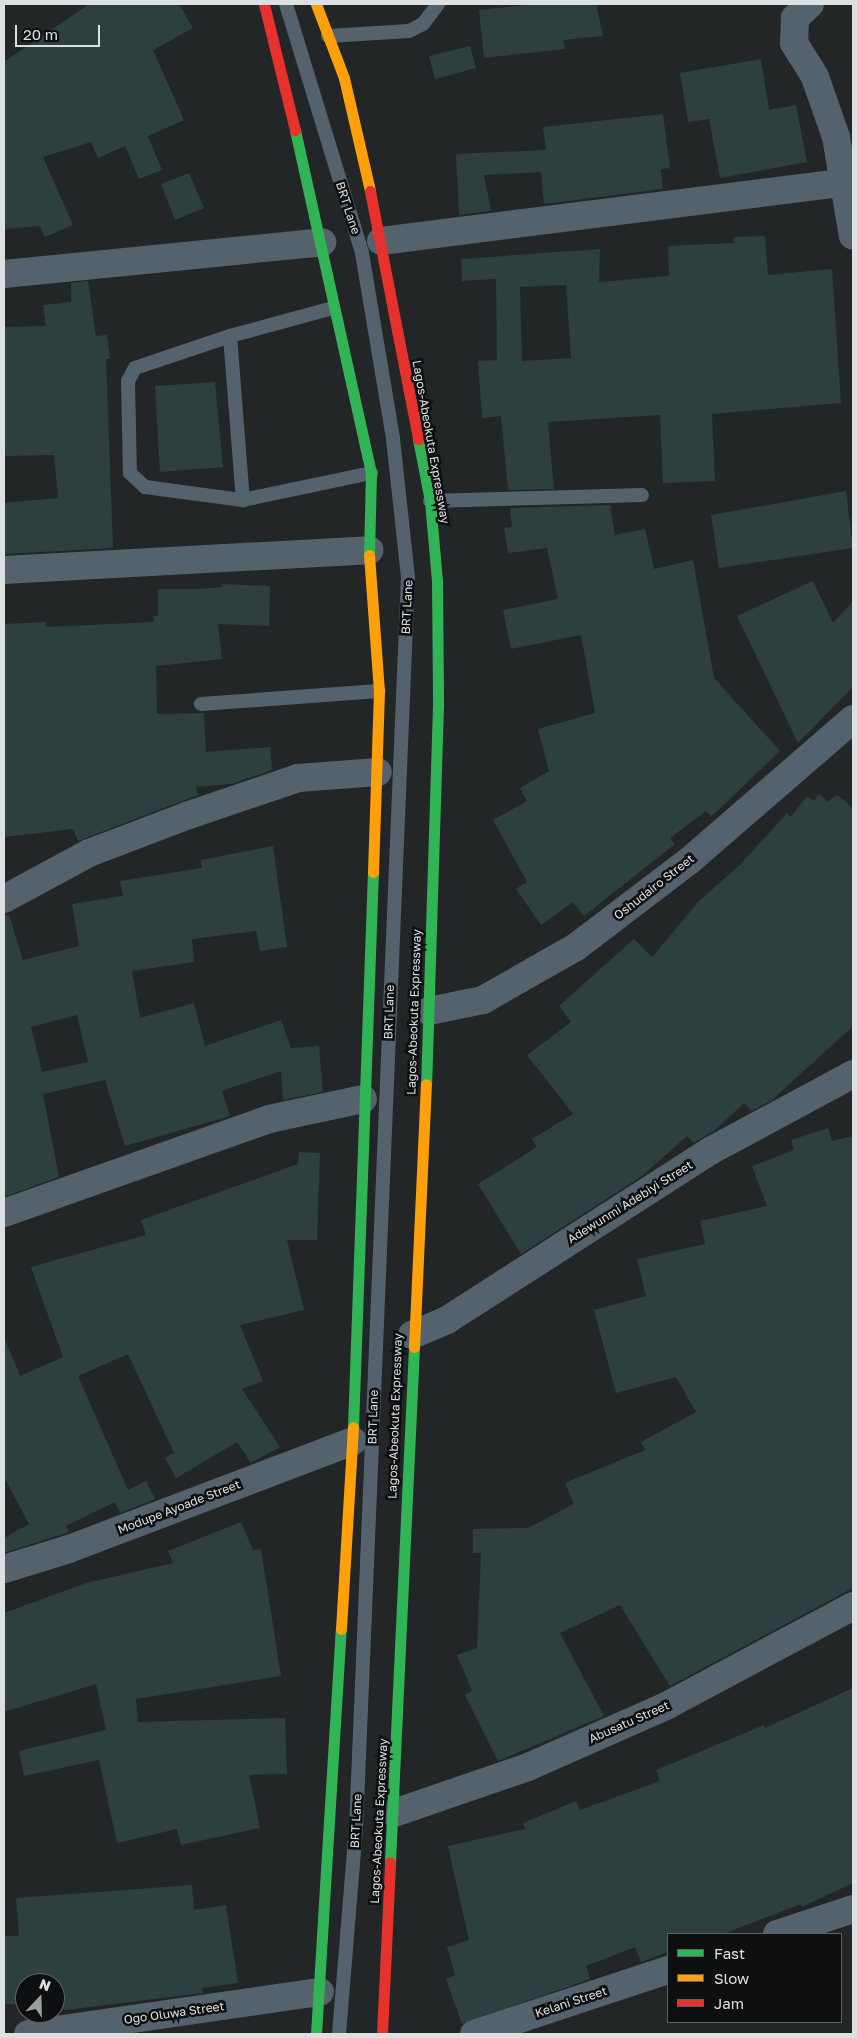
<!DOCTYPE html>
<style>
body{margin:0}
#map{position:relative;width:857px;height:2038px;overflow:hidden;background:#232627;font-family:"Golos Text",sans-serif}
div>[style]{position:absolute}
.building>*{inset:0;background:#2e3f3f}
.lane>*{height:14px;margin:-7px;padding:0 7px;transform-origin:7px;border-radius:7px;background:#54626e}
.street>*{height:28px;margin:-14px;padding:0 14px;transform-origin:14px;border-radius:14px;background:#54626e}
.fast>*{height:11px;margin:-5.5px;padding:0 5.5px;transform-origin:5.5px;border-radius:5.5px;background:#30b455}
.slow>*{height:11px;margin:-5.5px;padding:0 5.5px;transform-origin:5.5px;border-radius:5.5px;background:#ff9f0a}
.jam>*{height:11px;margin:-5.5px;padding:0 5.5px;transform-origin:5.5px;border-radius:5.5px;background:#e5322d}
span{translate:-50% -50%;white-space:nowrap;text-align:center;line-height:1.15;-webkit-text-stroke:5px #0d0f10;paint-order:stroke}
.street-label{font-size:12px;color:#dde0e1}
.frame{position:absolute;inset:0;border:5px solid #dde0e1;pointer-events:none}
.legend{position:absolute;left:667px;top:1933px;width:175px;height:90px;box-sizing:border-box;background:#0d0f10;border:1px solid #606364;margin:0;padding:6px 9px;list-style:none;font-size:15px;color:#dde0e1}
.legend li{display:flex;align-items:center;gap:10px;height:25px}
.legend b{width:25px;border:1px solid #606364}
.north{position:absolute;left:15px;top:1973px;width:50px;height:50px;box-sizing:border-box;background:#0d0f10;border:1px solid #606364;border-radius:50%;rotate:21deg;font-size:14px;font-weight:700;line-height:20px;text-align:center;color:#dde0e1}
.north::after{content:'';display:block;margin:auto;width:18px;height:22px;background:#9c9fa0;clip-path:polygon(50% 0,100% 100%,50% 72%,0 100%)}
.scale{position:absolute;left:15px;top:25px;width:85px;height:22px;box-sizing:border-box;border:2px solid #dde0e1;border-top:0;padding-left:6px;font-size:15px;line-height:18px;white-space:nowrap;color:#dde0e1;-webkit-text-stroke:4px #0d0f10;paint-order:stroke}
</style>
<div id="map">
<div class="building">
<i style="clip-path:polygon(89px 4px,179px 4px,193px 28px,153px 50px,184px 120px,148px 136px,162px 170px,139px 179px,125px 146px,98px 158px,91px 142px,43px 157px,73px 225px,45px 237px,40px 226px,4px 229px,4px 62px)"></i>
<i style="clip-path:polygon(535px 4px,596px 4px,603px 36px,563px 40px,565px 49px,484px 58px,479px 10px)"></i>
<i style="clip-path:polygon(470px 46px,476px 68px,435px 79px,429px 56px)"></i>
<i style="clip-path:polygon(761px 59px,769px 110px,796px 105px,807px 162px,720px 178px,709px 119px,688px 122px,680px 73px)"></i>
<i style="clip-path:polygon(663px 114px,670px 168px,661px 169px,663px 189px,544px 204px,541px 172px,484px 175px,491px 211px,459px 215px,456px 154px,546px 150px,543px 127px)"></i>
<i style="clip-path:polygon(189px 173px,204px 208px,175px 220px,161px 184px)"></i>
<i style="clip-path:polygon(evenodd,765px 236px,768px 275px,832px 269px,841px 403px,712px 414px,715px 481px,663px 483px,660px 415px,548px 422px,554px 489px,508px 490px,501px 416px,482px 418px,478px 361px,497px 360px,496px 279px,462px 281px,461px 259px,600px 249px,599px 282px,669px 276px,668px 246px,734px 243px,734px 237px,765px 236px,566px 285px,571px 358px,522px 361px,520px 287px,566px 285px)"></i>
<i style="clip-path:polygon(88px 281px,96px 336px,107px 335px,110px 359px,106px 359px,113px 548px,4px 554px,4px 503px,58px 498px,54px 455px,4px 456px,4px 327px,46px 326px,43px 305px,71px 302px,71px 283px)"></i>
<i style="clip-path:polygon(215px 382px,223px 467px,160px 472px,155px 386px)"></i>
<i style="clip-path:polygon(846px 491px,853px 548px,719px 568px,711px 515px)"></i>
<i style="clip-path:polygon(610px 505px,615px 535px,645px 529px,654px 569px,693px 560px,714px 678px,780px 751px,711px 817px,706px 811px,670px 838px,675px 844px,584px 916px,573px 902px,541px 925px,516px 889px,527px 882px,493px 820px,527px 801px,520px 788px,549px 771px,538px 729px,595px 713px,581px 635px,511px 649px,503px 610px,558px 599px,547px 548px,508px 553px,504px 528px,512px 527px,510px 508px)"></i>
<i style="clip-path:polygon(813px 581px,833px 623px,853px 601px,853px 687px,798px 743px,737px 616px)"></i>
<i style="clip-path:polygon(222px 584px,270px 586px,269px 626px,218px 624px,222px 659px,156px 666px,157px 714px,204px 713px,206px 752px,270px 747px,272px 770px,231px 784px,196px 787px,198px 795px,78px 841px,73px 829px,4px 837px,4px 624px,46px 622px,46px 627px,154px 622px,153px 616px,158px 616px,158px 589px,200px 589px,222px 587px)"></i>
<i style="clip-path:polygon(819px 794px,827px 802px,837px 795px,853px 808px,853px 1026px,771px 1101px,751px 1111px,744px 1103px,714px 1131px,694px 1143px,687px 1136px,642px 1176px,521px 1254px,478px 1184px,537px 1147px,532px 1139px,573px 1114px,527px 1055px,571px 1022px,559px 1006px,634px 939px,652px 957px,699px 901px,741px 864px,787px 813px,791px 817px,807px 796px,814px 801px)"></i>
<i style="clip-path:polygon(evenodd,273px 846px,287px 947px,260px 951px,256px 931px,192px 939px,194px 962px,132px 971px,140px 1018px,194px 1003px,205px 1046px,281px 1020px,291px 1048px,319px 1046px,323px 1092px,283px 1100px,281px 1071px,222px 1091px,230px 1116px,125px 1146px,105px 1080px,43px 1094px,59px 1177px,4px 1197px,4px 916px,9px 915px,23px 960px,79px 946px,72px 904px,123px 896px,120px 881px,202px 868px,201px 860px,273px 846px,77px 1015px,88px 1062px,42px 1072px,31px 1027px,77px 1015px)"></i>
<i style="clip-path:polygon(828px 1128px,832px 1141px,853px 1136px,853px 1588px,670px 1686px,620px 1605px,560px 1633px,604px 1716px,498px 1761px,465px 1695px,472px 1691px,457px 1655px,477px 1648px,481px 1553px,473px 1553px,473px 1529px,528px 1528px,574px 1504px,565px 1483px,645px 1450px,641px 1442px,696px 1412px,676px 1377px,616px 1393px,594px 1310px,646px 1296px,637px 1259px,705px 1244px,700px 1221px,767px 1206px,752px 1166px,794px 1150px,791px 1140px)"></i>
<i style="clip-path:polygon(299px 1152px,320px 1153px,317px 1240px,287px 1240px,304px 1310px,240px 1325px,263px 1381px,242px 1389px,280px 1447px,251px 1463px,237px 1442px,176px 1478px,165px 1458px,174px 1453px,128px 1354px,78px 1376px,128px 1490px,146px 1481px,155px 1499px,120px 1513px,115px 1502px,66px 1526px,69px 1532px,4px 1553px,4px 1538px,29px 1524px,4px 1477px,4px 1337px,20px 1376px,63px 1357px,31px 1267px,146px 1235px,141px 1220px,298px 1164px)"></i>
<i style="clip-path:polygon(241px 1522px,253px 1550px,261px 1549px,281px 1676px,136px 1699px,138px 1722px,285px 1718px,287px 1774px,249px 1775px,260px 1828px,181px 1845px,177px 1829px,117px 1843px,99px 1760px,24px 1776px,19px 1751px,106px 1730px,96px 1684px,4px 1712px,4px 1613px,86px 1583px,173px 1563px,168px 1551px)"></i>
<i style="clip-path:polygon(853px 1688px,853px 1883px,802px 1907px,801px 1904px,723px 1934px,668px 1934px,668px 1952px,641px 1962px,635px 1947px,586px 1966px,590px 1979px,462px 2024px,446px 1979px,455px 1975px,447px 1947px,469px 1940px,448px 1846px,525px 1829px,523px 1823px,576px 1801px,580px 1810px,660px 1781px,656px 1770px,764px 1725px,765px 1728px)"></i>
<i style="clip-path:polygon(192px 1885px,194px 1910px,226px 1905px,238px 1983px,202px 1988px,203px 1993px,66px 2010px,55px 2007px,55px 1983px,25px 1983px,25px 2005px,4px 2004px,4px 1936px,19px 1936px,16px 1898px)"></i>
</div>
<div class="lane">
<i style="left:286px;top:4px;width:260px;rotate:73deg"></i>
<i style="left:362px;top:253px;width:189px;rotate:80.5deg"></i>
<i style="left:393px;top:439px;width:139px;rotate:83.8deg"></i>
<i style="left:408px;top:577px;width:1251px;rotate:92.38deg"></i>
<i style="left:356px;top:1827px;width:208px;rotate:94.7deg"></i>
<i style="left:328px;top:36px;width:81px;rotate:-3.5deg"></i>
<i style="left:409px;top:31px;width:16px;rotate:-27deg"></i>
<i style="left:423px;top:24px;width:25px;rotate:-53deg"></i>
<i style="left:333px;top:308px;width:107px;rotate:164.8deg"></i>
<i style="left:230px;top:336px;width:100px;rotate:161.4deg"></i>
<i style="left:135px;top:368px;width:15px;rotate:118deg"></i>
<i style="left:128px;top:381px;width:92px;rotate:88.8deg"></i>
<i style="left:130px;top:473px;width:21px;rotate:43deg"></i>
<i style="left:145px;top:487px;width:99px;rotate:7.6deg"></i>
<i style="left:243px;top:500px;width:131px;rotate:-11.9deg"></i>
<i style="left:230px;top:336px;width:165px;rotate:85.5deg"></i>
<i style="left:430px;top:501px;width:212px;rotate:-1.6deg"></i>
<i style="left:201px;top:704px;width:178px;rotate:-4.2deg"></i>
</div>
<div class="street">
<i style="left:810px;top:4px;width:21px;rotate:137deg"></i>
<i style="left:795px;top:18px;width:25px;rotate:92deg"></i>
<i style="left:794px;top:43px;width:40px;rotate:58deg"></i>
<i style="left:815px;top:77px;width:64px;rotate:70.7deg"></i>
<i style="left:836px;top:137px;width:100px;rotate:80.3deg"></i>
<i style="left:381px;top:241px;width:468px;rotate:-7.2deg"></i>
<i style="left:4px;top:274px;width:320px;rotate:-5.7deg"></i>
<i style="left:4px;top:570px;width:366px;rotate:-3.1deg"></i>
<i style="left:4px;top:899px;width:97px;rotate:-28.4deg"></i>
<i style="left:89px;top:853px;width:107px;rotate:-20.8deg"></i>
<i style="left:189px;top:815px;width:115px;rotate:-18.7deg"></i>
<i style="left:298px;top:778px;width:80px;rotate:-4.3deg"></i>
<i style="left:429px;top:1011px;width:55px;rotate:-11.5deg"></i>
<i style="left:483px;top:1000px;width:107px;rotate:-29.7deg"></i>
<i style="left:576px;top:947px;width:142px;rotate:-37.3deg"></i>
<i style="left:689px;top:861px;width:217px;rotate:-40.9deg"></i>
<i style="left:4px;top:1213px;width:281px;rotate:-19.5deg"></i>
<i style="left:269px;top:1119px;width:96px;rotate:-12deg"></i>
<i style="left:412px;top:1335px;width:38px;rotate:-23deg"></i>
<i style="left:447px;top:1320px;width:315px;rotate:-32.7deg"></i>
<i style="left:712px;top:1150px;width:160px;rotate:-28.3deg"></i>
<i style="left:4px;top:1569px;width:68px;rotate:-17.1deg"></i>
<i style="left:69px;top:1549px;width:304px;rotate:-20.8deg"></i>
<i style="left:394px;top:1813px;width:142px;rotate:-18.9deg"></i>
<i style="left:528px;top:1767px;width:151px;rotate:-23.8deg"></i>
<i style="left:666px;top:1706px;width:212px;rotate:-28.1deg"></i>
<i style="left:777px;top:1934px;width:80px;rotate:-18.2deg"></i>
<i style="left:28px;top:2034px;width:295px;rotate:-8.2deg"></i>
<i style="left:474px;top:2034px;width:204px;rotate:-18.3deg"></i>
</div>
<div class="fast">
<i style="left:295px;top:130px;width:351px;rotate:77.5deg"></i>
<i style="left:371px;top:473px;width:82px;rotate:91.4deg"></i>
<i style="left:418px;top:439px;width:63px;rotate:79deg"></i>
<i style="left:430px;top:501px;width:80px;rotate:85deg"></i>
<i style="left:437px;top:581px;width:125px;rotate:89.5deg"></i>
<i style="left:438px;top:706px;width:378px;rotate:91.8deg"></i>
<i style="left:353px;top:1427px;width:555px;rotate:-87.94deg"></i>
<i style="left:390px;top:1862px;width:516px;rotate:-87.33deg"></i>
<i style="left:316px;top:2034px;width:406px;rotate:-86.5deg"></i>
</div>
<div class="slow">
<i style="left:316px;top:4px;width:79px;rotate:69.3deg"></i>
<i style="left:344px;top:78px;width:116px;rotate:77deg"></i>
<i style="left:369px;top:555px;width:136px;rotate:85.8deg"></i>
<i style="left:379px;top:691px;width:181px;rotate:91.9deg"></i>
<i style="left:414px;top:1347px;width:263px;rotate:-87.4deg"></i>
<i style="left:341px;top:1629px;width:202px;rotate:-86.6deg"></i>
</div>
<div class="jam">
<i style="left:264px;top:4px;width:130px;rotate:76.2deg"></i>
<i style="left:370px;top:191px;width:253px;rotate:79deg"></i>
<i style="left:382px;top:2034px;width:172px;rotate:-87.3deg"></i>
</div>
<div class="street-label">
<span style="left:348px;top:208px;rotate:72deg">BRT Lane</span>
<span style="left:431px;top:442px;rotate:80deg">Lagos-Abeokuta Expressway</span>
<span style="left:407px;top:607px;rotate:-87deg">BRT Lane</span>
<span style="left:654px;top:887px;rotate:-38deg">Oshudairo Street</span>
<span style="left:389px;top:1012px;rotate:-88deg">BRT Lane</span>
<span style="left:414px;top:1012px;rotate:-88deg">Lagos-Abeokuta Expressway</span>
<span style="left:630px;top:1202px;rotate:-32deg">Adewunmi Adebiyi Street</span>
<span style="left:395px;top:1416px;rotate:-88deg">Lagos-Abeokuta Expressway</span>
<span style="left:373px;top:1417px;rotate:-88deg">BRT Lane</span>
<span style="left:179px;top:1507px;rotate:-21deg">Modupe Ayoade Street</span>
<span style="left:629px;top:1722px;rotate:-24deg">Abusatu Street</span>
<span style="left:356px;top:1821px;rotate:-87deg">BRT Lane</span>
<span style="left:379px;top:1821px;rotate:-87deg">Lagos-Abeokuta Expressway</span>
<span style="left:571px;top:2002px;rotate:-18deg">Kelani Street</span>
<span style="left:174px;top:2013px;rotate:-8deg">Ogo Oluwa Street</span>
</div>
<div class="frame"></div>
<ul class="legend">
<li><b style="height:6px;background:#30b455"></b>Fast</li>
<li><b style="height:6px;background:#ff9f0a"></b>Slow</li>
<li><b style="height:6px;background:#e5322d"></b>Jam</li>
</ul>
<div class="north">N</div>
<div class="scale">20 m</div>
</div>
